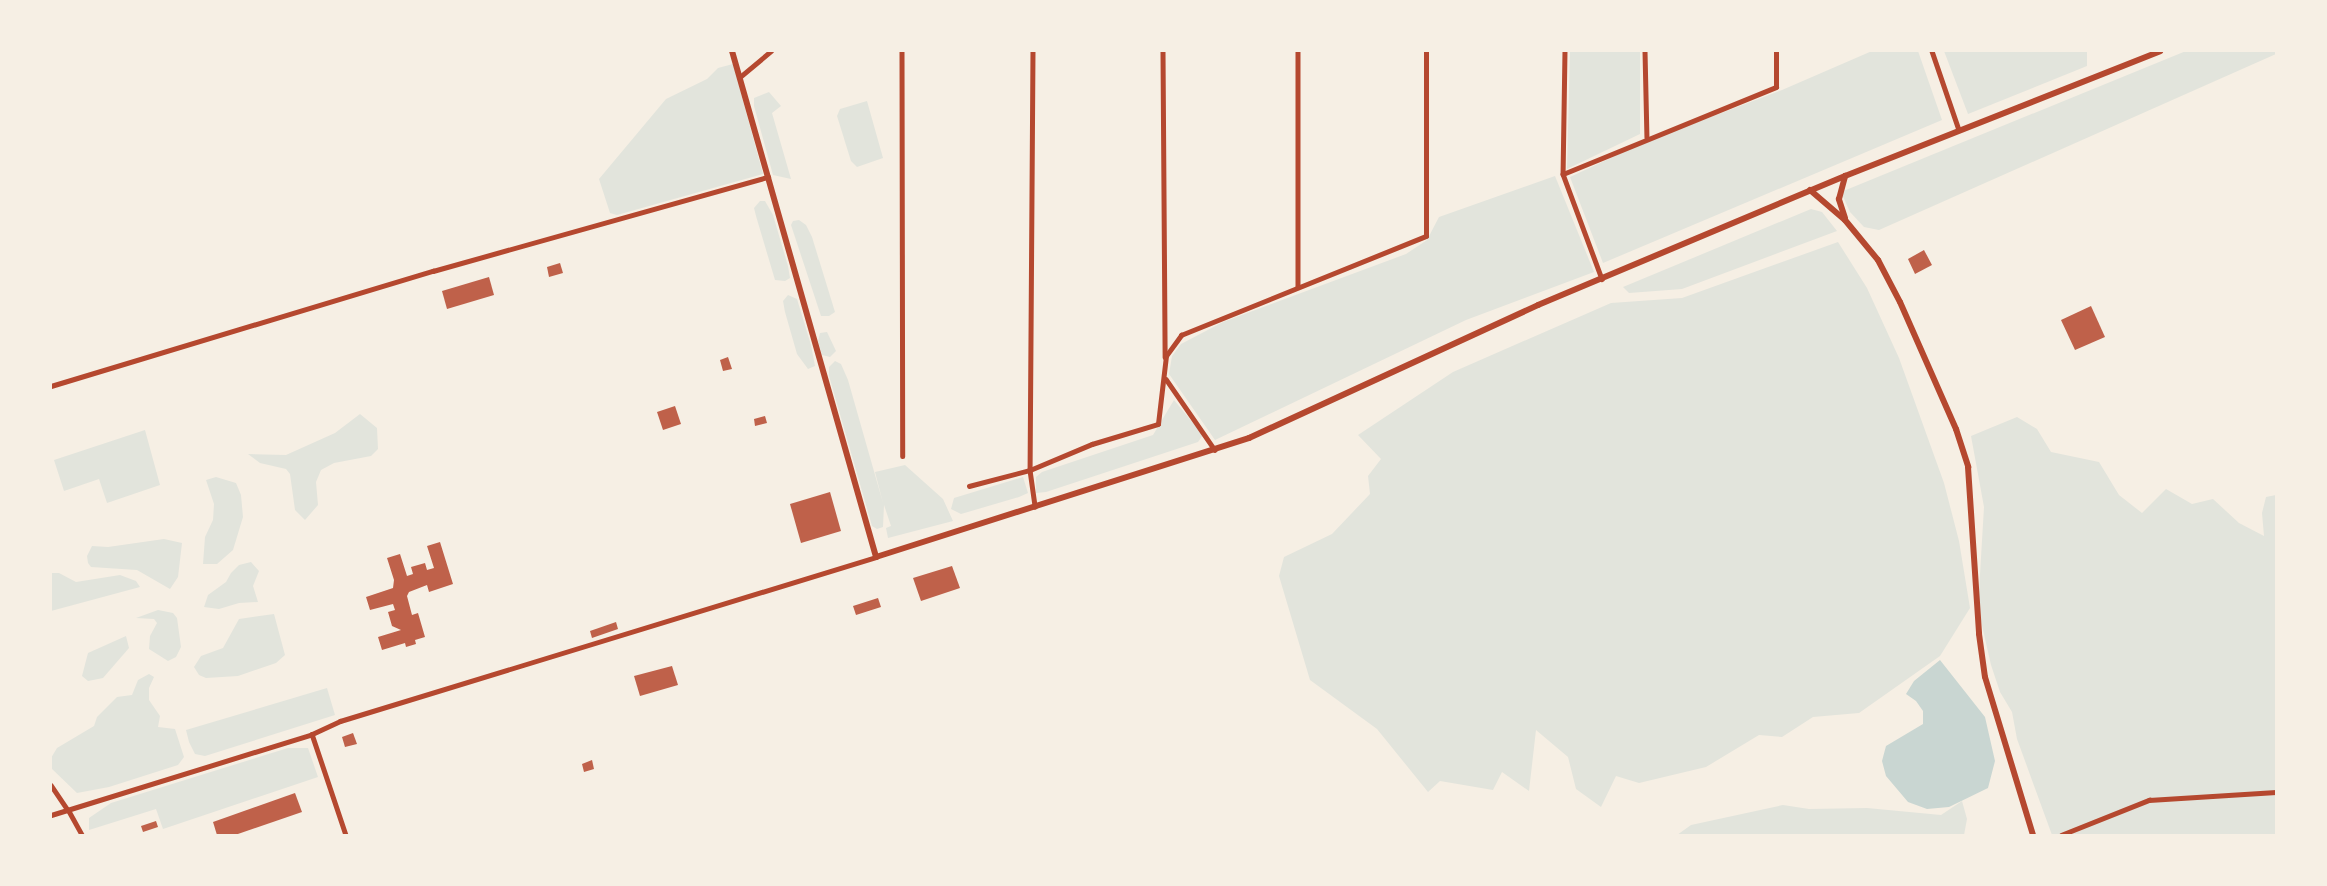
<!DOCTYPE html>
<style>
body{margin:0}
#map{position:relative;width:2327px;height:886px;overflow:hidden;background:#f6efe4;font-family:"Fira Sans Condensed",sans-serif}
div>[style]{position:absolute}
.green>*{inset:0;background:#e2e4dc}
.water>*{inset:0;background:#c9d6d2}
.building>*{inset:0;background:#bf614a}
.minor>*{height:4.5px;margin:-2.25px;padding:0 2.25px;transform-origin:2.25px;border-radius:2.25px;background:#b5482f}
.tertiary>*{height:5px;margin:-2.5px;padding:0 2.5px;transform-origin:2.5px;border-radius:2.5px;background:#b5482f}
.secondary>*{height:6px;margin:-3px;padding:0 3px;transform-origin:3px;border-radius:3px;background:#b5482f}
span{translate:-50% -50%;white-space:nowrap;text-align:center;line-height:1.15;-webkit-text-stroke:5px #f6efe4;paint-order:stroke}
.frame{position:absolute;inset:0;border:52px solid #f6efe4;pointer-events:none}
</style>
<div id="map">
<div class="green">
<i style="clip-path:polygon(1570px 51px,1640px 51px,1640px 134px,1567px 169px)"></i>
<i style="clip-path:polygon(1872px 51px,1918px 51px,1942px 120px,1603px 263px,1570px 177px,1645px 142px,1782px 90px)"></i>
<i style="clip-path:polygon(1944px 51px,2087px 51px,2087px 66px,1968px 114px)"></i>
<i style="clip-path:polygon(2186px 51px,2276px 51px,2276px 54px,1879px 230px,1864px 227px,1850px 212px,1841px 192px)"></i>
<i style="clip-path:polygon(733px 64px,763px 174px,617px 215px,610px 213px,599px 179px,666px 99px,707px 79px,718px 68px)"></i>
<i style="clip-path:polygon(769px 92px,781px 106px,772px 113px,791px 179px,773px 175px,754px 106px,754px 98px)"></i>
<i style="clip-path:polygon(867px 101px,883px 158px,857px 167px,851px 161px,837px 116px,840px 109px)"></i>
<i style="clip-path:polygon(1555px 176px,1594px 272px,1466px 320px,1215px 440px,1169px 374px,1172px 356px,1181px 344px,1223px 322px,1406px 254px,1427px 240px,1439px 217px)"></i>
<i style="clip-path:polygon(760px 201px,765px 201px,773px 215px,788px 266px,790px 278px,785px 281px,775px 280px,756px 216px,754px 208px)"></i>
<i style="clip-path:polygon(1811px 209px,1822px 212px,1837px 231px,1682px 289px,1629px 293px,1623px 287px)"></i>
<i style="clip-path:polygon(799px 220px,806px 225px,812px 237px,835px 312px,829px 316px,821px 316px,791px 225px,793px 221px)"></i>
<i style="clip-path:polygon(1838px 242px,1867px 288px,1899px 358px,1944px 483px,1959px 541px,1970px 608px,1940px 656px,1859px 713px,1813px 717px,1782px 737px,1759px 735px,1706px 767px,1639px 783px,1616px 776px,1601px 807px,1576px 789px,1568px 757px,1536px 730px,1529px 791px,1502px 772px,1493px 790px,1440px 781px,1428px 792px,1377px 729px,1310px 680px,1279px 576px,1284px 557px,1332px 534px,1370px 494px,1368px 476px,1381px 459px,1358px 435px,1453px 372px,1611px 303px,1682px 298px)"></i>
<i style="clip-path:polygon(788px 295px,797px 299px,811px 345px,815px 366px,808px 369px,797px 354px,785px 312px,783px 301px)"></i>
<i style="clip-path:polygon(827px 332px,836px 351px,830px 357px,822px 355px,818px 341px,820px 333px)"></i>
<i style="clip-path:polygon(835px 361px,841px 364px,848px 380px,883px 503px,875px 472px,905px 465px,943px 499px,953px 521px,888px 538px,886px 528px,891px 526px,884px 505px,883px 527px,877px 529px,872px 526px,829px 376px,829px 367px)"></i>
<i style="clip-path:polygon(1174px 400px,1203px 435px,1198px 442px,1046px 492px,1036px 493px,1036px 477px,1042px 472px,1153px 435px)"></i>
<i style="clip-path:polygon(360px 414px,377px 428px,378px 449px,371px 456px,334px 463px,321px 470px,316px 482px,318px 505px,305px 520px,295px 510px,290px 474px,286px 469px,260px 463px,248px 454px,286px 455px,335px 433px)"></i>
<i style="clip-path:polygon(2017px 417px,2037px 429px,2051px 452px,2099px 462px,2119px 495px,2142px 513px,2166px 489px,2192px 504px,2213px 499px,2239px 523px,2264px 536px,2262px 513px,2266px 497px,2276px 495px,2276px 835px,2052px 835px,2017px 739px,2012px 712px,2000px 692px,1991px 665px,1978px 608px,1984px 507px,1971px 436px)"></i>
<i style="clip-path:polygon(145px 430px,160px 485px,107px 503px,99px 479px,64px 491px,54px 460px)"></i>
<i style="clip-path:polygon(216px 477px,236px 483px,241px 495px,243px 517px,233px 550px,217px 564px,203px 564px,205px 537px,213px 520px,214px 504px,206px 480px)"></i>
<i style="clip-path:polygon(1023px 477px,1028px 493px,1019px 497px,961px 514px,951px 509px,954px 498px)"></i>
<i style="clip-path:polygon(164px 539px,182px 543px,178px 577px,170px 589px,137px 570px,91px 567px,88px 563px,87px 556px,92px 546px,108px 547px)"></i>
<i style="clip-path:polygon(251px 562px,259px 571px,253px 586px,258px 602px,239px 603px,219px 609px,204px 607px,208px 595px,226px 582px,231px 573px,239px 565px)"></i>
<i style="clip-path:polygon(51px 573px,59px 573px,76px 582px,120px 575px,136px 581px,140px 587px,51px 611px)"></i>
<i style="clip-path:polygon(158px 610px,173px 613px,177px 618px,181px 647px,176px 657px,168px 661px,149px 649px,150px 636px,157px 623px,154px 619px,136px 618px)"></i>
<i style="clip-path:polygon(274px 614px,285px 655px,276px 663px,238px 676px,206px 678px,199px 675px,194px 667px,201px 656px,223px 648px,239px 619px)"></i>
<i style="clip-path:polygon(126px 636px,129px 648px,103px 678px,88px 681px,82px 676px,88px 653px)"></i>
<i style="clip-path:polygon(149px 674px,154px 677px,149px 688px,149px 700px,160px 716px,158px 727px,175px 729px,184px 757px,178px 765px,109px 787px,77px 793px,51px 768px,51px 758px,57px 748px,94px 726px,97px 717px,117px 697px,132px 695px,138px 680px)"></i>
<i style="clip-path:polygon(327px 688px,335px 715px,205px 756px,195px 754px,189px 742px,186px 730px)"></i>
<i style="clip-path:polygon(288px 748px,308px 748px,318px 777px,163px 829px,156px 809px,89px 830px,89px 818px,111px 803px)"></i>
<i style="clip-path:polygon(1962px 801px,1967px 819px,1964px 835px,1677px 835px,1691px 825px,1783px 805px,1809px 809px,1867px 808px,1941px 815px)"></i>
</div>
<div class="water">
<i style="clip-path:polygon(1940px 660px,1985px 717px,1995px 761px,1988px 788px,1949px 807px,1927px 809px,1908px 802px,1886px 776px,1882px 761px,1886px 746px,1923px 724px,1923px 711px,1916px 701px,1906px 694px,1914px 681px)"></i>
</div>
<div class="building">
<i style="clip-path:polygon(1924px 250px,1932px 265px,1915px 274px,1908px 259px)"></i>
<i style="clip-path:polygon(560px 263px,563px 273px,549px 277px,547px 267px)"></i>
<i style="clip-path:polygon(489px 277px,494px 295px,447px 309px,442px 291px)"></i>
<i style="clip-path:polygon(2091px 306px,2105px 337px,2075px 350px,2061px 320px)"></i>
<i style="clip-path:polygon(728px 357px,732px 369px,723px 371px,720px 360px)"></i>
<i style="clip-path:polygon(675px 406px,681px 424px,663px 430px,657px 412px)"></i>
<i style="clip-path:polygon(765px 416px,767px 423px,755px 426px,754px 419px)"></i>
<i style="clip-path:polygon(830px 492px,841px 531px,801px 543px,790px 504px)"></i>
<i style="clip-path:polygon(440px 542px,453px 584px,429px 592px,427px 585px,409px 592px,407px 596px,412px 615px,418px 613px,425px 637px,415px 640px,416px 644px,406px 647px,405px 643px,382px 650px,378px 637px,401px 630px,392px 626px,388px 612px,395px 610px,393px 604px,370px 610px,366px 597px,393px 588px,394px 580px,387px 558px,400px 554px,407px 576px,413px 574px,411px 567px,425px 563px,427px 570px,434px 568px,427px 546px)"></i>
<i style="clip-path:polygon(952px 566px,960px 588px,921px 601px,913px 578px)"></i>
<i style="clip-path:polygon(878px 598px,881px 607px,856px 615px,853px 606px)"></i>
<i style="clip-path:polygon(616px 622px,618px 629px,592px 638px,590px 631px)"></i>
<i style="clip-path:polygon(672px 666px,678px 685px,640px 696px,634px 676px)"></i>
<i style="clip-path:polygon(353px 733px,357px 744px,345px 747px,342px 737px)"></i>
<i style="clip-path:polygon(592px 760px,594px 769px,584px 772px,582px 764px)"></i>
<i style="clip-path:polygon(295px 793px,302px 812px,235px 835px,217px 835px,213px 822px)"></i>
<i style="clip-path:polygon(156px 821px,158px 827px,143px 832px,141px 826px)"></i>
</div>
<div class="minor">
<i style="left:902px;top:51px;width:405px;rotate:89.9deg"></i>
<i style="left:1033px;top:51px;width:419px;rotate:90.4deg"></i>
<i style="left:1030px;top:470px;width:37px;rotate:82deg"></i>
<i style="left:1163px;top:51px;width:306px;rotate:89.6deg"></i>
<i style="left:1298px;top:51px;width:235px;rotate:90deg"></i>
<i style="left:1565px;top:51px;width:123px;rotate:90.9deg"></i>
<i style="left:1563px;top:174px;width:112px;rotate:69.6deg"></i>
<i style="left:1645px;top:51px;width:86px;rotate:88.7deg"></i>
<i style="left:1932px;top:51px;width:83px;rotate:71.1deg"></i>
<i style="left:740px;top:77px;width:40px;rotate:-40deg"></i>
<i style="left:1563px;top:174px;width:230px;rotate:-22.2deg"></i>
<i style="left:1776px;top:87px;width:36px;rotate:-90deg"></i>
<i style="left:1166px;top:379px;width:86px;rotate:55.4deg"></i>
<i style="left:51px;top:386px;width:399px;rotate:-16.8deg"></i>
<i style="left:433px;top:271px;width:348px;rotate:-15.7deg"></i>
<i style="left:969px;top:486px;width:63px;rotate:-14.7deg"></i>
<i style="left:1030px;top:470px;width:67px;rotate:-22.8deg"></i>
<i style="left:1092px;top:444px;width:69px;rotate:-16.9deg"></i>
<i style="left:1158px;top:424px;width:68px;rotate:-83.3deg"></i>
<i style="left:1166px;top:356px;width:26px;rotate:-54deg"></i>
<i style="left:1181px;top:335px;width:264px;rotate:-22deg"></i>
<i style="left:1426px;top:236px;width:185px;rotate:-90deg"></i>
<i style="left:312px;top:734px;width:107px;rotate:71.4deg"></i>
<i style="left:51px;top:785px;width:30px;rotate:56deg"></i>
<i style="left:2061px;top:835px;width:95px;rotate:-21.7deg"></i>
<i style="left:2149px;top:800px;width:127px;rotate:-3.6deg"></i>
</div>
<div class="tertiary">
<i style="left:68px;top:810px;width:29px;rotate:61deg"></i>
<i style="left:51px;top:815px;width:273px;rotate:-17.2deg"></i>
<i style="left:312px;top:734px;width:31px;rotate:-25deg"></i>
<i style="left:340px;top:721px;width:561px;rotate:-17.01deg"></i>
</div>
<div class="secondary">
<i style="left:732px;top:51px;width:526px;rotate:74.11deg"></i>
<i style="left:876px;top:557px;width:392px;rotate:-17.7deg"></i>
<i style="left:1249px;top:438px;width:318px;rotate:-24.7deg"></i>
<i style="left:1538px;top:305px;width:333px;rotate:-22.8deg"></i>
<i style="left:1845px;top:176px;width:339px;rotate:-21.6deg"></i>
<i style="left:1810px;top:190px;width:46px;rotate:40.6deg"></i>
<i style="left:1845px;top:220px;width:52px;rotate:50.5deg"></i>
<i style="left:1878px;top:260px;width:47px;rotate:62.4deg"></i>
<i style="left:1900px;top:302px;width:139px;rotate:66.2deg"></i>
<i style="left:1956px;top:429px;width:40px;rotate:72deg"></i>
<i style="left:1968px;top:467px;width:167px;rotate:86.2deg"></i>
<i style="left:1979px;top:634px;width:43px;rotate:82.1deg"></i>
<i style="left:1985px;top:677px;width:165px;rotate:73.1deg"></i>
<i style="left:1845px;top:218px;width:20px;rotate:-108deg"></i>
<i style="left:1839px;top:199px;width:24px;rotate:-75deg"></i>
</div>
<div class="frame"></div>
</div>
